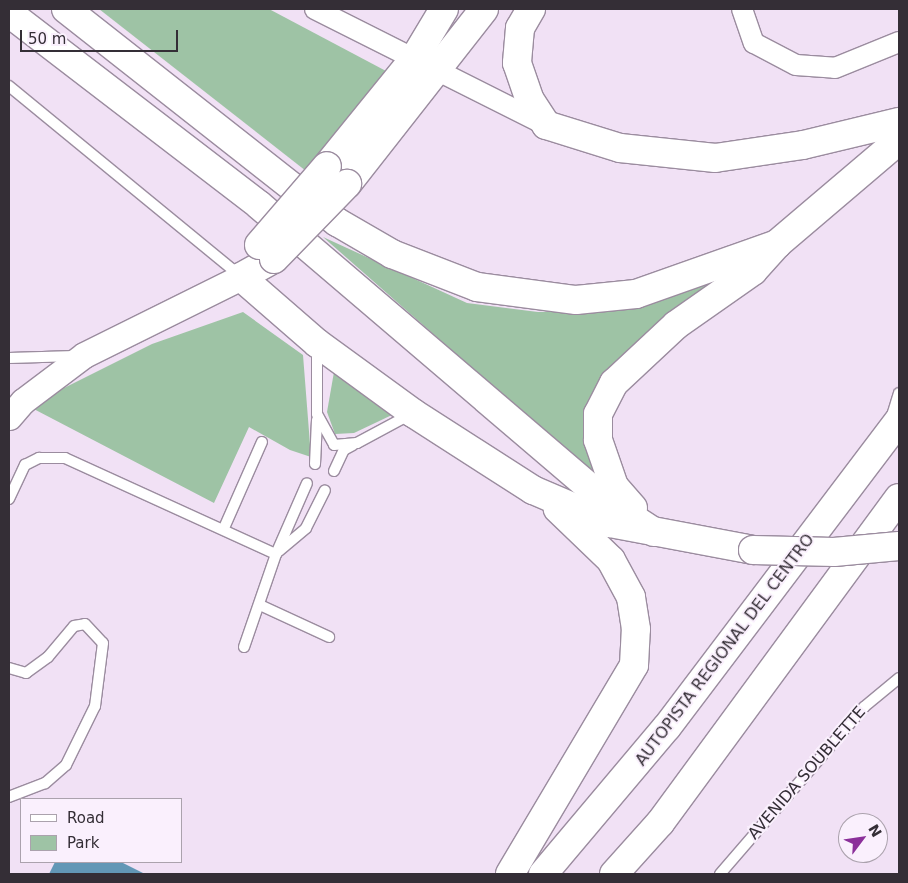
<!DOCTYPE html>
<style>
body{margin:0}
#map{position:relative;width:908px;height:883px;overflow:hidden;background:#f1e1f5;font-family:"DejaVu Sans",sans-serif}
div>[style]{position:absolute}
.green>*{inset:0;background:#9ec3a5}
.water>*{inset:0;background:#6297b6}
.roads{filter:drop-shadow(1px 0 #9b8c9f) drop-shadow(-1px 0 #9b8c9f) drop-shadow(0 1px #9b8c9f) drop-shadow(0 -1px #9b8c9f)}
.service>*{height:10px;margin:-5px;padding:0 5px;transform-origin:5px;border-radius:5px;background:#fff}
.minor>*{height:20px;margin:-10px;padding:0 10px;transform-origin:10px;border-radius:10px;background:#fff}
.tertiary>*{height:25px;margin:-12.5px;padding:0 12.5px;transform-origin:12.5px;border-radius:12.5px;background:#fff}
.secondary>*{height:28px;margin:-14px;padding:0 14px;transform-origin:14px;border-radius:14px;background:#fff}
.motorway>*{height:28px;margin:-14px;padding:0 14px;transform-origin:14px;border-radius:14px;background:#fff}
.bridges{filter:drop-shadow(1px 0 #9b8c9f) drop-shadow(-1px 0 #9b8c9f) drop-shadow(0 1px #9b8c9f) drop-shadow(0 -1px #9b8c9f)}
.secondary-bridge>*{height:28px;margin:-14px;padding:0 14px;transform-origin:14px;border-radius:14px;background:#fff}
.motorway-bridge>*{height:28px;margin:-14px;padding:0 14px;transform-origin:14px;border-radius:14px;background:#fff}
span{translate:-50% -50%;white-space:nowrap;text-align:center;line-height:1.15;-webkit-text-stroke:4px #faf0fd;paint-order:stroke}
.street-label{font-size:16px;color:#342e36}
.frame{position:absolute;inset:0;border:10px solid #342e36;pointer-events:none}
.legend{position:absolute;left:20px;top:798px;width:162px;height:65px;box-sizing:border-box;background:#faf0fd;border:1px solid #aba2ad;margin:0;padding:6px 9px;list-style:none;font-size:15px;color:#342e36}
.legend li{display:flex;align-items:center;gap:10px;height:25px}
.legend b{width:25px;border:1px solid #aba2ad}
.north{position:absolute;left:838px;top:813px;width:50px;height:50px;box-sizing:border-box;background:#faf0fd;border:1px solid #aba2ad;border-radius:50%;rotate:59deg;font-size:14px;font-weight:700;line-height:20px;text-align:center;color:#342e36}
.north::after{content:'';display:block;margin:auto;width:18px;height:22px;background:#8b2f9a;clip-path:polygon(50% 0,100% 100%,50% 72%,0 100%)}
.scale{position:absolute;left:20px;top:30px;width:158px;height:22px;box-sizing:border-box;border:2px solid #342e36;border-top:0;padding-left:6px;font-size:15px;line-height:18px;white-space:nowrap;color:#342e36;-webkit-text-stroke:4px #faf0fd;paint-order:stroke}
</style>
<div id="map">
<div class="green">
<i style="clip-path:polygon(99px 9px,269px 9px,386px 71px,306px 171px)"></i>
<i style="clip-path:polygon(323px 237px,467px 303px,538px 312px,599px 310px,734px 271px,616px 363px,589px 398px,585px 431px,597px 478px)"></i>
<i style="clip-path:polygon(243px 312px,303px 355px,311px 457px,290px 450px,249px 427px,214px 503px,28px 406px,152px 344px)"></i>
<i style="clip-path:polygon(334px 372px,394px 414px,354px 433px,335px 434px,327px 412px)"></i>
</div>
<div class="water">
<i style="clip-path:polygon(55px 862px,121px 862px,145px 874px,49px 874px)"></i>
</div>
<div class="roads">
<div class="service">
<i style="left:9px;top:86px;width:299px;rotate:39.4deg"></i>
<i style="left:317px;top:349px;width:65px;rotate:90deg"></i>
<i style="left:317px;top:414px;width:35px;rotate:61deg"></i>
<i style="left:334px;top:445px;width:23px;rotate:-5deg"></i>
<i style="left:357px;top:443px;width:61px;rotate:-28.2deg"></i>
<i style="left:9px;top:358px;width:66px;rotate:-1.7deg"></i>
<i style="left:891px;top:419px;width:27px;rotate:-73deg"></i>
<i style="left:315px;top:464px;width:44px;rotate:-87.4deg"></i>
<i style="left:334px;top:471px;width:23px;rotate:-65deg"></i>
<i style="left:344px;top:450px;width:10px;rotate:-29deg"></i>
<i style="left:9px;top:499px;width:38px;rotate:-65deg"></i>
<i style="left:25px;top:465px;width:16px;rotate:-27deg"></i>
<i style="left:39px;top:458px;width:26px"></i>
<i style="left:65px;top:458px;width:232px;rotate:24.5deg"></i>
<i style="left:224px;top:528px;width:94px;rotate:-66.2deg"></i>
<i style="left:279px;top:551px;width:35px;rotate:-40deg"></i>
<i style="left:306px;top:528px;width:42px;rotate:-63.4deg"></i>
<i style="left:262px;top:606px;width:74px;rotate:24.8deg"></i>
<i style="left:244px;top:647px;width:98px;rotate:-71deg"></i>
<i style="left:276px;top:554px;width:77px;rotate:-66.4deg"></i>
<i style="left:9px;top:668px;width:18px;rotate:16deg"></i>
<i style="left:26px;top:673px;width:27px;rotate:-36deg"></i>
<i style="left:48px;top:657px;width:40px;rotate:-50deg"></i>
<i style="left:74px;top:626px;width:11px;rotate:-10deg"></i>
<i style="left:85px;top:624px;width:26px;rotate:47deg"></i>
<i style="left:103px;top:643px;width:64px;rotate:97.2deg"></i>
<i style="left:95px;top:706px;width:66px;rotate:116.2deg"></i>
<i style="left:66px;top:765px;width:28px;rotate:139deg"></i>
<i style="left:45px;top:783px;width:39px;rotate:159deg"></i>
<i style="left:720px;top:874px;width:221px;rotate:-49.2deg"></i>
<i style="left:864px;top:707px;width:45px;rotate:-39.6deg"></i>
</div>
<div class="minor">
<i style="left:315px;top:9px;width:258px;rotate:26.7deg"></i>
<i style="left:742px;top:9px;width:36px;rotate:71deg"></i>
<i style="left:754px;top:43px;width:47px;rotate:27.6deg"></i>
<i style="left:796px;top:65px;width:39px;rotate:4deg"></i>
<i style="left:835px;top:68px;width:69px;rotate:-22.1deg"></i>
</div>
<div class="tertiary">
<i style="left:9px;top:417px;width:21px;rotate:-49deg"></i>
<i style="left:23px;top:401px;width:76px;rotate:-37deg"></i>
<i style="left:84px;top:355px;width:175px;rotate:-26.4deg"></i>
</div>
<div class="secondary">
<i style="left:531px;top:9px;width:22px;rotate:120deg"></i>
<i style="left:520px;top:28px;width:35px;rotate:95deg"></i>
<i style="left:517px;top:63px;width:39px;rotate:71deg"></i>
<i style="left:530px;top:100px;width:30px;rotate:57deg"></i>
<i style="left:327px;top:166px;width:138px;rotate:-50.9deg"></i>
<i style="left:414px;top:59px;width:58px;rotate:-59deg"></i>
<i style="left:347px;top:184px;width:222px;rotate:-51.9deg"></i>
<i style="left:241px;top:277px;width:38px;rotate:-29deg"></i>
</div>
<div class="motorway">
<i style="left:66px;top:9px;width:345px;rotate:38.2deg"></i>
<i style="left:337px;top:222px;width:64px;rotate:30.2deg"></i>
<i style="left:392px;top:254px;width:91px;rotate:21.2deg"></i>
<i style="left:477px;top:287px;width:100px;rotate:7.5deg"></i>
<i style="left:576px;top:300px;width:60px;rotate:-5.7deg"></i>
<i style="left:636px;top:294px;width:150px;rotate:-19.5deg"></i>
<i style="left:9px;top:13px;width:315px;rotate:37.5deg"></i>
<i style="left:259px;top:205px;width:451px;rotate:40.5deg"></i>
<i style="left:602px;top:498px;width:62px;rotate:33.2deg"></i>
<i style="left:546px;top:125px;width:77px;rotate:17.3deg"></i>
<i style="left:620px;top:148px;width:96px;rotate:6deg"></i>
<i style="left:715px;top:158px;width:89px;rotate:-8.4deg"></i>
<i style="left:803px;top:145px;width:99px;rotate:-13.5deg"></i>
<i style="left:241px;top:277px;width:101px;rotate:41deg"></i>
<i style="left:317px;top:343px;width:119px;rotate:36.1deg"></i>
<i style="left:413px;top:413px;width:143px;rotate:32.7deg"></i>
<i style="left:533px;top:490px;width:84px;rotate:23.2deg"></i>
<i style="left:610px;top:523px;width:146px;rotate:10.7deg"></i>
<i style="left:633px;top:508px;width:29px;rotate:-131deg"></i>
<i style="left:614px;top:486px;width:49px;rotate:-109.2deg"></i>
<i style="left:598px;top:440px;width:26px;rotate:-90deg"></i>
<i style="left:598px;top:414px;width:35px;rotate:-63deg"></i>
<i style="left:614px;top:383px;width:85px;rotate:-43.1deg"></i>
<i style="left:676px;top:325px;width:94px;rotate:-35deg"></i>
<i style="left:753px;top:271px;width:36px;rotate:-48deg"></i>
<i style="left:777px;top:244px;width:160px;rotate:-40.4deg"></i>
<i style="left:510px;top:874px;width:243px;rotate:-59.3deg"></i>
<i style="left:634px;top:665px;width:36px;rotate:-87deg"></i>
<i style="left:636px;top:629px;width:32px;rotate:-99deg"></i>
<i style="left:631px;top:597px;width:42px;rotate:-118.4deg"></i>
<i style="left:611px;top:560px;width:74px;rotate:-136.1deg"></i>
<i style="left:543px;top:874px;width:192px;rotate:-49.9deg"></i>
<i style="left:667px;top:727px;width:385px;rotate:-52.9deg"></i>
<i style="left:614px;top:874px;width:69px;rotate:-48deg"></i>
<i style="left:660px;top:823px;width:403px;rotate:-53.7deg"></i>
</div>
</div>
<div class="bridges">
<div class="secondary-bridge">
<i style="left:259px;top:245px;width:104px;rotate:-49.3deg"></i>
<i style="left:274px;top:259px;width:105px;rotate:-45.8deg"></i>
</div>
<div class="motorway-bridge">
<i style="left:753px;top:550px;width:81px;rotate:1.4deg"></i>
<i style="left:834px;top:552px;width:65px;rotate:-5.3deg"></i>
</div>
</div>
<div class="street-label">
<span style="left:725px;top:650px;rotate:-53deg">AUTOPISTA REGIONAL DEL CENTRO</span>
<span style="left:807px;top:773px;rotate:-49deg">AVENIDA SOUBLETTE</span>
</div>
<div class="frame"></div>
<ul class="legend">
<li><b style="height:6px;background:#fff"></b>Road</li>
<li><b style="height:14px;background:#9ec3a5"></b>Park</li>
</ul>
<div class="north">N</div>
<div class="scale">50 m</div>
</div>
